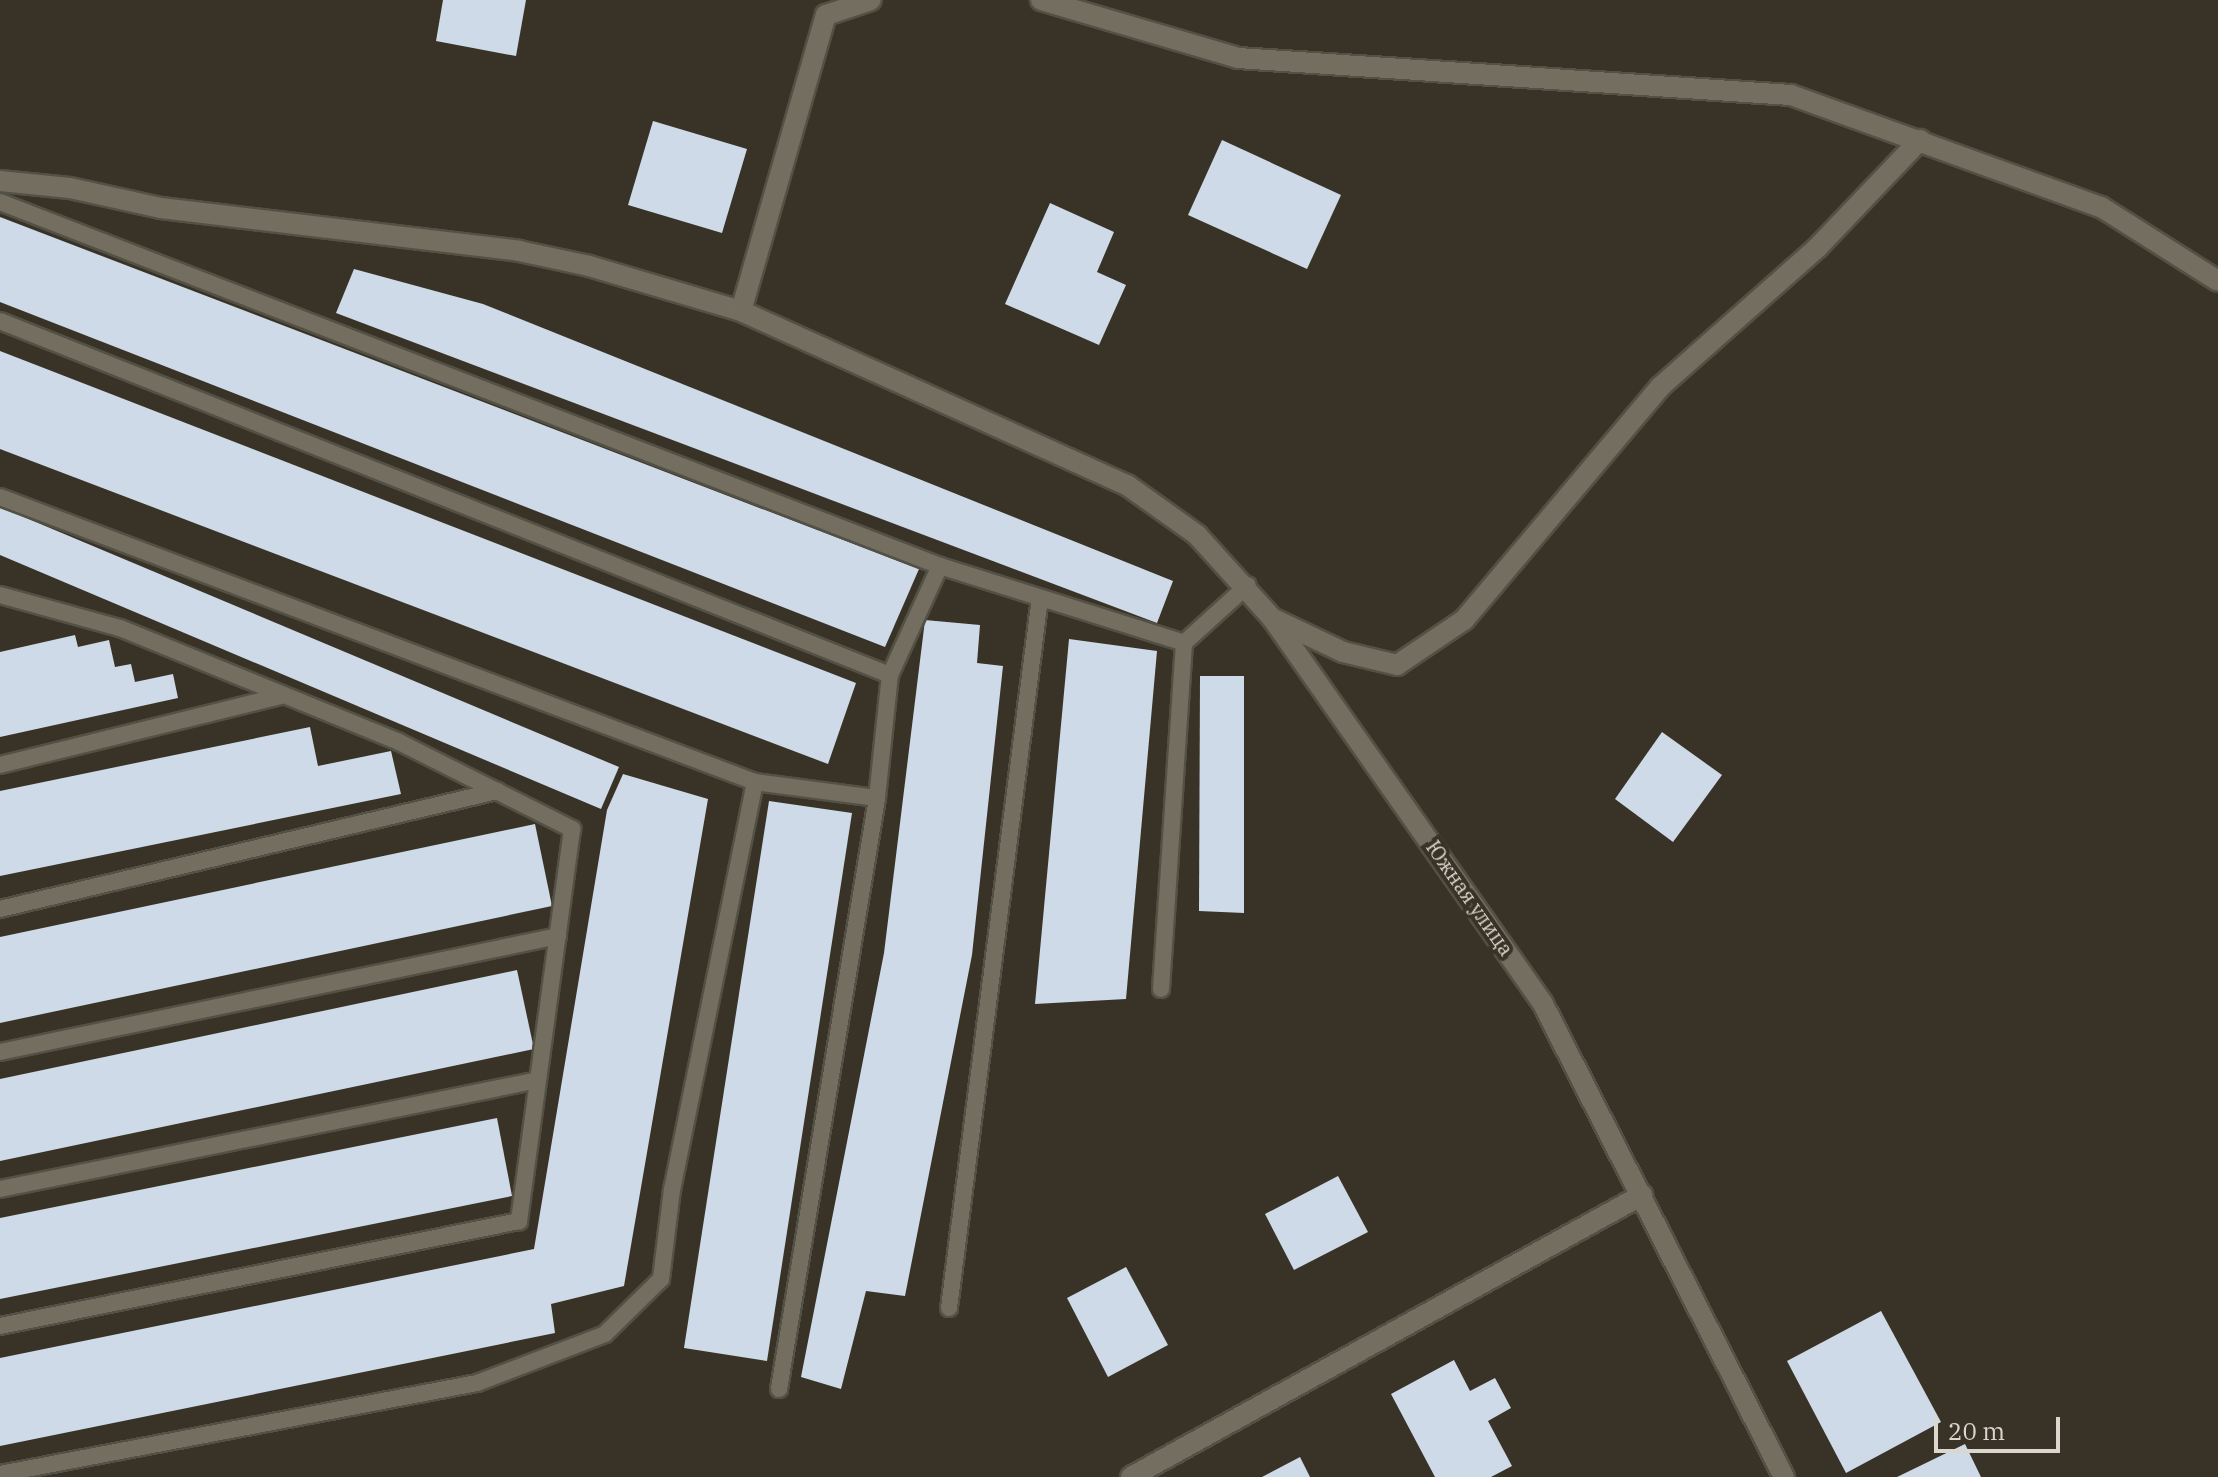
<!DOCTYPE html>
<meta charset="utf-8">
<style>
body{margin:0}
#map{position:relative;width:2218px;height:1477px;overflow:hidden;background:#383326;font-family:"IBM Plex Serif",serif}
div>[style]{position:absolute}
.building>*{inset:0;background:#cfdae8}
.roads{filter:drop-shadow(2px 0 #535045) drop-shadow(-2px 0 #535045) drop-shadow(0 2px #535045) drop-shadow(0 -2px #535045)}
.service>*{height:16px;margin:-8px;padding:0 8px;transform-origin:8px;border-radius:8px;background:#736e60}
.minor>*{height:20px;margin:-10px;padding:0 10px;transform-origin:10px;border-radius:10px;background:#736e60}
span{translate:-50% -50%;white-space:nowrap;text-align:center;line-height:1.15;-webkit-text-stroke:8px #383326;paint-order:stroke}
.street-label{font-size:20px;color:#dad7cf}
.scale{position:absolute;left:1934px;top:1417px;width:126px;height:36px;box-sizing:border-box;border:4px solid #dad7cf;border-top:0;padding-left:10px;font-size:24px;line-height:28px;white-space:nowrap;color:#dad7cf;-webkit-text-stroke:6px #383326;paint-order:stroke}
</style>
<div id="map">
<div class="building">
<i style="clip-path:polygon(443px 0,526px 0,516px 56px,436px 41px)"></i>
<i style="clip-path:polygon(653px 121px,747px 149px,722px 233px,628px 205px)"></i>
<i style="clip-path:polygon(1222px 140px,1341px 195px,1307px 269px,1188px 215px)"></i>
<i style="clip-path:polygon(1050px 203px,1114px 232px,1097px 272px,1126px 285px,1099px 345px,1005px 304px)"></i>
<i style="clip-path:polygon(0 217px,919px 569px,885px 647px,0 302px)"></i>
<i style="clip-path:polygon(354px 269px,483px 304px,1173px 581px,1157px 623px,336px 313px)"></i>
<i style="clip-path:polygon(0 351px,856px 683px,828px 764px,0 449px)"></i>
<i style="clip-path:polygon(0 507px,619px 767px,601px 809px,0 555px)"></i>
<i style="clip-path:polygon(925px 620px,980px 625px,977px 663px,1003px 666px,972px 955px,905px 1296px,866px 1291px,841px 1389px,801px 1377px,884px 953px)"></i>
<i style="clip-path:polygon(75px 635px,78px 647px,109px 640px,115px 667px,131px 664px,135px 682px,173px 674px,178px 698px,0 737px,0 652px)"></i>
<i style="clip-path:polygon(1069px 639px,1157px 651px,1126px 999px,1035px 1004px)"></i>
<i style="clip-path:polygon(1200px 676px,1244px 676px,1244px 913px,1199px 911px)"></i>
<i style="clip-path:polygon(310px 727px,318px 766px,391px 751px,401px 794px,0 876px,0 791px)"></i>
<i style="clip-path:polygon(1662px 732px,1722px 775px,1673px 842px,1615px 799px)"></i>
<i style="clip-path:polygon(623px 774px,708px 799px,624px 1286px,551px 1304px,555px 1333px,0 1446px,0 1358px,534px 1249px,607px 810px)"></i>
<i style="clip-path:polygon(769px 801px,852px 813px,767px 1361px,684px 1348px)"></i>
<i style="clip-path:polygon(535px 824px,552px 906px,0 1023px,0 937px)"></i>
<i style="clip-path:polygon(517px 970px,534px 1049px,0 1161px,0 1079px)"></i>
<i style="clip-path:polygon(497px 1118px,512px 1196px,0 1299px,0 1218px)"></i>
<i style="clip-path:polygon(1338px 1176px,1368px 1232px,1294px 1270px,1265px 1214px)"></i>
<i style="clip-path:polygon(1126px 1267px,1168px 1345px,1108px 1377px,1067px 1298px)"></i>
<i style="clip-path:polygon(1881px 1311px,1941px 1422px,1846px 1473px,1787px 1361px)"></i>
<i style="clip-path:polygon(1454px 1360px,1470px 1391px,1495px 1378px,1511px 1408px,1488px 1421px,1512px 1466px,1491px 1477px,1435px 1477px,1391px 1394px)"></i>
<i style="clip-path:polygon(1965px 1444px,1981px 1477px,1897px 1477px)"></i>
<i style="clip-path:polygon(1300px 1457px,1310px 1477px,1262px 1477px)"></i>
</div>
<div class="roads">
<div class="service">
<i style="left:0;top:202px;width:1008px;rotate:21.17deg"></i>
<i style="left:0;top:321px;width:958px;rotate:21.69deg"></i>
<i style="left:0;top:497px;width:807px;rotate:20.68deg"></i>
<i style="left:0;top:595px;width:124px;rotate:15.4deg"></i>
<i style="left:120px;top:628px;width:301px;rotate:22.2deg"></i>
<i style="left:399px;top:742px;width:194px;rotate:26.7deg"></i>
<i style="left:572px;top:829px;width:396px;rotate:97.7deg"></i>
<i style="left:519px;top:1221px;width:530px;rotate:168.56deg"></i>
<i style="left:0;top:765px;width:292px;rotate:-13.8deg"></i>
<i style="left:0;top:909px;width:511px;rotate:-13.36deg"></i>
<i style="left:1161px;top:989px;width:347px;rotate:-86.2deg"></i>
<i style="left:0;top:1052px;width:570px;rotate:-11.74deg"></i>
<i style="left:0;top:1189px;width:549px;rotate:-11.45deg"></i>
<i style="left:949px;top:1308px;width:716px;rotate:-82.7deg"></i>
<i style="left:779px;top:1389px;width:599px;rotate:-80.58deg"></i>
<i style="left:0;top:1474px;width:486px;rotate:-10.8deg"></i>
<i style="left:477px;top:1383px;width:137px;rotate:-20.9deg"></i>
<i style="left:605px;top:1334px;width:78px;rotate:-44.5deg"></i>
<i style="left:661px;top:1279px;width:90px;rotate:-83deg"></i>
<i style="left:672px;top:1190px;width:416px;rotate:-78.5deg"></i>
<i style="left:755px;top:782px;width:123px;rotate:7.5deg"></i>
<i style="left:877px;top:798px;width:124px;rotate:-84deg"></i>
<i style="left:890px;top:675px;width:120px;rotate:-65.4deg"></i>
<i style="left:940px;top:566px;width:256px;rotate:17.5deg"></i>
<i style="left:1184px;top:643px;width:86px;rotate:-42.2deg"></i>
</div>
<div class="minor">
<i style="left:1041px;top:0;width:205px;rotate:16.4deg"></i>
<i style="left:1238px;top:58px;width:554px;rotate:3.83deg"></i>
<i style="left:1791px;top:95px;width:330px;rotate:19.9deg"></i>
<i style="left:2101px;top:207px;width:138px;rotate:32.3deg"></i>
<i style="left:0;top:181px;width:70px;rotate:5.7deg"></i>
<i style="left:70px;top:188px;width:93px;rotate:12.4deg"></i>
<i style="left:161px;top:208px;width:361px;rotate:6.8deg"></i>
<i style="left:519px;top:251px;width:72px;rotate:12.1deg"></i>
<i style="left:589px;top:266px;width:159px;rotate:16.5deg"></i>
<i style="left:741px;top:311px;width:423px;rotate:24.3deg"></i>
<i style="left:1127px;top:485px;width:86px;rotate:35.5deg"></i>
<i style="left:1197px;top:535px;width:112px;rotate:47.9deg"></i>
<i style="left:1272px;top:618px;width:472px;rotate:54.9deg"></i>
<i style="left:1543px;top:1004px;width:531px;rotate:63deg"></i>
<i style="left:741px;top:311px;width:308px;rotate:-74deg"></i>
<i style="left:826px;top:15px;width:47px;rotate:-18.4deg"></i>
<i style="left:1276px;top:620px;width:74px;rotate:25.5deg"></i>
<i style="left:1343px;top:652px;width:56px;rotate:13.5deg"></i>
<i style="left:1397px;top:665px;width:81px;rotate:-33.9deg"></i>
<i style="left:1464px;top:620px;width:304px;rotate:-49.9deg"></i>
<i style="left:1660px;top:387px;width:211px;rotate:-41.5deg"></i>
<i style="left:1818px;top:247px;width:148px;rotate:-46.4deg"></i>
<i style="left:1131px;top:1477px;width:584px;rotate:-28.89deg"></i>
</div>
</div>
<div class="street-label">
<span style="left:1470px;top:898px;rotate:55deg">Южная улица</span>
</div>
<div class="scale">20 m</div>
</div>
